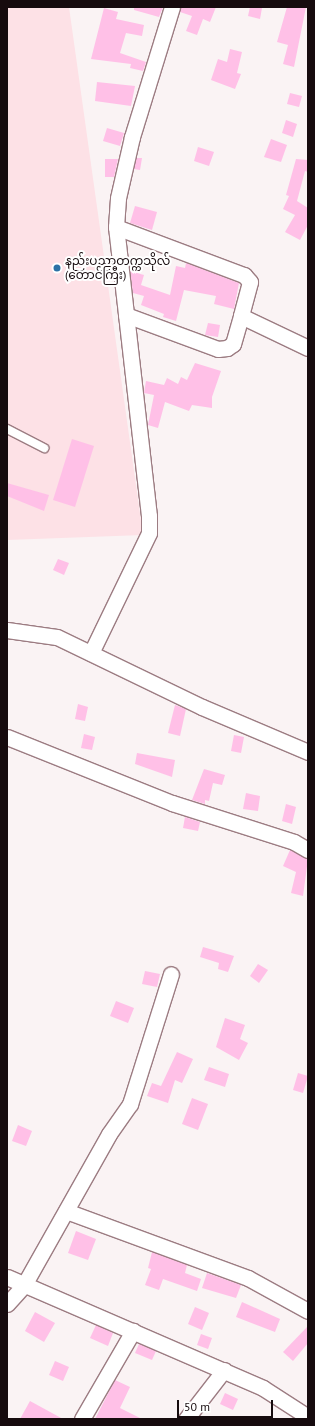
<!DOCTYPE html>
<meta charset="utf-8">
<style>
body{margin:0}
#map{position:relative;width:315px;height:1426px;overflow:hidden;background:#faf3f4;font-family:"PT Sans","Noto Sans Myanmar",sans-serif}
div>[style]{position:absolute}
.built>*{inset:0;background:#fde1e6}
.building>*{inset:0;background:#ffc0e7}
.roads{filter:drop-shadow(1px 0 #9c7c82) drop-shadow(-1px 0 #9c7c82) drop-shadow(0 1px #9c7c82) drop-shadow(0 -1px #9c7c82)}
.service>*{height:8px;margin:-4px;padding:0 4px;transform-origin:4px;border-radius:4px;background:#fff}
.minor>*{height:15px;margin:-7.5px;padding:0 7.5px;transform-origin:7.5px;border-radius:7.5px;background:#fff}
.dots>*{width:11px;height:11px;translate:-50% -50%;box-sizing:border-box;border:2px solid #fff;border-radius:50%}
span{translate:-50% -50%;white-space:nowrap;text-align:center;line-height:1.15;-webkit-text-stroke:4px #fff;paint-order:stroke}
.poi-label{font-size:12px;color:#160b0e}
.left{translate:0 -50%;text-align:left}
.frame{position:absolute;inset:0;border:8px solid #160b0e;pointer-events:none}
.scale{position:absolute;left:177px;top:1400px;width:96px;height:18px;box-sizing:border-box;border:2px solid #160b0e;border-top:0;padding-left:5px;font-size:12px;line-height:14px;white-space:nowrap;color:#160b0e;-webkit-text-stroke:3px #fff;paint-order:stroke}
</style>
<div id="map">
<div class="built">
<i style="clip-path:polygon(7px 7px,69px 7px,143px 535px,7px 540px)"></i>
</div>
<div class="building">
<i style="clip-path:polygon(134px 7px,163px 7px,159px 17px,134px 10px)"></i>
<i style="clip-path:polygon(181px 7px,216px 7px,210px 22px,203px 19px,197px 35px,186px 31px,192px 16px,180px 12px)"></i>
<i style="clip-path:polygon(250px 7px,262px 8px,260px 19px,248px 16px)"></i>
<i style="clip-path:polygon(287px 7px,306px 7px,294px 67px,283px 64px,288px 45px,277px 42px)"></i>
<i style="clip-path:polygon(104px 8px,118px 12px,116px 19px,144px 25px,142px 36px,126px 33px,120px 53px,146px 62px,143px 71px,130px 68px,131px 64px,91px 59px)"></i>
<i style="clip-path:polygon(230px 49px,242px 52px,237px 73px,241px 74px,235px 89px,211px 80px,218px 59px,227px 62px)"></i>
<i style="clip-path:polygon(97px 82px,135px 86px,131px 106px,95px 101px)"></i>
<i style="clip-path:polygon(290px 93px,302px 96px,299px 107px,287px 104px)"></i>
<i style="clip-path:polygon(286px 120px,297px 124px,293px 137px,282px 133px)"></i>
<i style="clip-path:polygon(107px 128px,124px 133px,120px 146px,103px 141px)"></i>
<i style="clip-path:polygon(271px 139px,287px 145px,281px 162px,264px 157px)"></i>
<i style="clip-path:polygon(198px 147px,214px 152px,209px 166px,194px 161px)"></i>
<i style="clip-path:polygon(136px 158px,142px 158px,140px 170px,134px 169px)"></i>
<i style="clip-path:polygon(105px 159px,118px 159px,114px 177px,105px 177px)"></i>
<i style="clip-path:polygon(296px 159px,308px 160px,308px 172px,305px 171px,297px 201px,308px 208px,308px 225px,300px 240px,285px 232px,295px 215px,283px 209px,289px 196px,286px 195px)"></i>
<i style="clip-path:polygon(135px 206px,157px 212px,152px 230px,130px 223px)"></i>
<i style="clip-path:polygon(186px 263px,239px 283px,234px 309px,214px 304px,216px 296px,184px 290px,176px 321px,163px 317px,164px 314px,141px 305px,144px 296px,133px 293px,130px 271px,144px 275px,141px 285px,170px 295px,176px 266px,185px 268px)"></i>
<i style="clip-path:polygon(208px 323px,220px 325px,218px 337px,205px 335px)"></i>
<i style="clip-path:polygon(195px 363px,221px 371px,212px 397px,212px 408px,192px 405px,189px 411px,165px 402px,158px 428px,148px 425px,154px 395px,144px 393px,146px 381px,164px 385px,167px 378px,178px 384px,181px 377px,187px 380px)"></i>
<i style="clip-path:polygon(72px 439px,94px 446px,75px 507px,53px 500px)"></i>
<i style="clip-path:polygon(7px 483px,49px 495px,44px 511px,7px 496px)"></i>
<i style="clip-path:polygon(58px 559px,69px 563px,64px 575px,53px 570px)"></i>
<i style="clip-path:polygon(78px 704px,88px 707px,85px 721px,75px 719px)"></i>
<i style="clip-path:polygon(175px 705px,186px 709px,180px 736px,168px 733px)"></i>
<i style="clip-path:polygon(84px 734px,95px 737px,92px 750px,81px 748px)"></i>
<i style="clip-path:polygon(234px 735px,244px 737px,241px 753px,231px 751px)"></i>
<i style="clip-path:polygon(137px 753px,175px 760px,172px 777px,135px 764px)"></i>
<i style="clip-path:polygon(204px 769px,225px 775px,222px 785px,213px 783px,209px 801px,205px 800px,205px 804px,192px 800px)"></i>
<i style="clip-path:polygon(246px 793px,260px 796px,258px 811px,243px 809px)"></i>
<i style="clip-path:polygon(286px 804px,296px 807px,292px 824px,282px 821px)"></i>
<i style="clip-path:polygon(185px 817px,200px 822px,198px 831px,183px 828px)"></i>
<i style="clip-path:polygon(290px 850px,308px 859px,303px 896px,291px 893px,296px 872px,283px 866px)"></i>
<i style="clip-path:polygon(203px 947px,234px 956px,228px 972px,218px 969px,219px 963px,200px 957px)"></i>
<i style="clip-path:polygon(258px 964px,268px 970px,259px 983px,250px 976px)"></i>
<i style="clip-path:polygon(145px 971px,160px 974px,157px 987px,142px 984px)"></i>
<i style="clip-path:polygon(116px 1001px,134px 1008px,128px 1023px,110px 1016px)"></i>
<i style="clip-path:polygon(225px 1018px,245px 1025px,240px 1039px,248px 1043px,239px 1060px,216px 1047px)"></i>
<i style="clip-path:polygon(177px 1052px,193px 1059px,182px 1083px,175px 1080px,168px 1103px,147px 1096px,152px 1083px,161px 1086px)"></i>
<i style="clip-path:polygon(209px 1067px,229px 1074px,225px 1087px,204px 1080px)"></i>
<i style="clip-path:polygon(298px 1073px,308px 1076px,303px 1093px,293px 1090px)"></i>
<i style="clip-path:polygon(192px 1098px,208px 1104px,198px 1130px,182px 1124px)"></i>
<i style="clip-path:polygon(18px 1125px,32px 1131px,26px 1146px,12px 1141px)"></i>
<i style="clip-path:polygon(76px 1231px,96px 1239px,88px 1260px,68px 1253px)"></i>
<i style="clip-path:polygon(152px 1252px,187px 1265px,185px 1273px,201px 1279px,197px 1291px,163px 1279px,159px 1290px,145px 1285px,151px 1269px,148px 1268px)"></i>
<i style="clip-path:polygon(207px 1273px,241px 1285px,236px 1298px,202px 1288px)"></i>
<i style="clip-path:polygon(242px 1302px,280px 1319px,275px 1332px,236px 1317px)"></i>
<i style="clip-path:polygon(195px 1307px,209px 1313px,202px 1330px,188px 1324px)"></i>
<i style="clip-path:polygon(35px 1312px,55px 1323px,44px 1342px,25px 1331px)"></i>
<i style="clip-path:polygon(96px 1325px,113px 1333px,108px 1346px,90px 1338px)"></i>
<i style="clip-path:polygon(308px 1326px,308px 1343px,293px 1361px,283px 1352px)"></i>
<i style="clip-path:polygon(201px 1334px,212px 1338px,208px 1349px,197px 1345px)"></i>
<i style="clip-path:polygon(139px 1344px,156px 1351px,152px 1360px,135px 1353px)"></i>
<i style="clip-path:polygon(55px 1361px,69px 1367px,63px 1381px,49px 1375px)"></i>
<i style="clip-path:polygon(115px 1380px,130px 1387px,120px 1408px,142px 1419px,95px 1419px)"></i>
<i style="clip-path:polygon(225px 1393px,238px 1399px,233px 1410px,220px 1404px)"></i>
<i style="clip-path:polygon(30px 1401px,63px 1419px,20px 1419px)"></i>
</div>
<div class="roads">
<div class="service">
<i style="left:7px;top:429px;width:42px;rotate:27.2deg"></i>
</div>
<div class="minor">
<i style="left:116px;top:227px;width:137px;rotate:20.6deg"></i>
<i style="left:244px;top:275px;width:9px;rotate:49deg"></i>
<i style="left:250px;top:282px;width:35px;rotate:105deg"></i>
<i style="left:126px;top:315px;width:98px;rotate:20.3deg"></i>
<i style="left:218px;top:349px;width:9px;rotate:-6deg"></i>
<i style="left:227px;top:348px;width:7px;rotate:-34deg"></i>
<i style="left:233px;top:344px;width:29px;rotate:-74deg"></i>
<i style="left:241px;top:316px;width:74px;rotate:25.5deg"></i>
<i style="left:7px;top:630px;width:50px;rotate:8deg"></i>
<i style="left:57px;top:637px;width:161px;rotate:25.8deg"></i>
<i style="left:202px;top:707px;width:115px;rotate:23deg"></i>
<i style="left:91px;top:653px;width:133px;rotate:-64.2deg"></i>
<i style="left:149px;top:533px;width:17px;rotate:-90deg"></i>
<i style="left:149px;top:516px;width:291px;rotate:-96.5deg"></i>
<i style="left:116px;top:227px;width:29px;rotate:-86deg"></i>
<i style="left:118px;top:198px;width:63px;rotate:-77.1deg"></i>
<i style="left:132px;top:137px;width:136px;rotate:-72.9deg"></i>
<i style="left:7px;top:737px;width:178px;rotate:21.8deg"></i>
<i style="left:172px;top:803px;width:128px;rotate:17.7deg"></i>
<i style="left:294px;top:842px;width:16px;rotate:30deg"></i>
<i style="left:66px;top:1211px;width:194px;rotate:20.2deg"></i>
<i style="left:248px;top:1278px;width:68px;rotate:28.8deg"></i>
<i style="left:7px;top:1277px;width:279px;rotate:23.4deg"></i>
<i style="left:263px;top:1388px;width:54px;rotate:32.8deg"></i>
<i style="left:7px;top:1304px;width:25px;rotate:-48deg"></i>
<i style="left:24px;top:1285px;width:173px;rotate:-60.6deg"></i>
<i style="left:109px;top:1134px;width:37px;rotate:-55deg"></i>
<i style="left:130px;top:1104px;width:136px;rotate:-72.5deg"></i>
<i style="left:82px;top:1419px;width:102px;rotate:-59.9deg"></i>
<i style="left:186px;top:1419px;width:62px;rotate:-52.2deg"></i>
</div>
</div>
<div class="dots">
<i style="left:57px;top:268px;background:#2b72a6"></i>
</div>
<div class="poi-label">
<span class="left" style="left:65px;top:268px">နည်းပညာတက္ကသိုလ်<br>(တောင်ကြီး)</span>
</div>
<div class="frame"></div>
<div class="scale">50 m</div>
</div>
